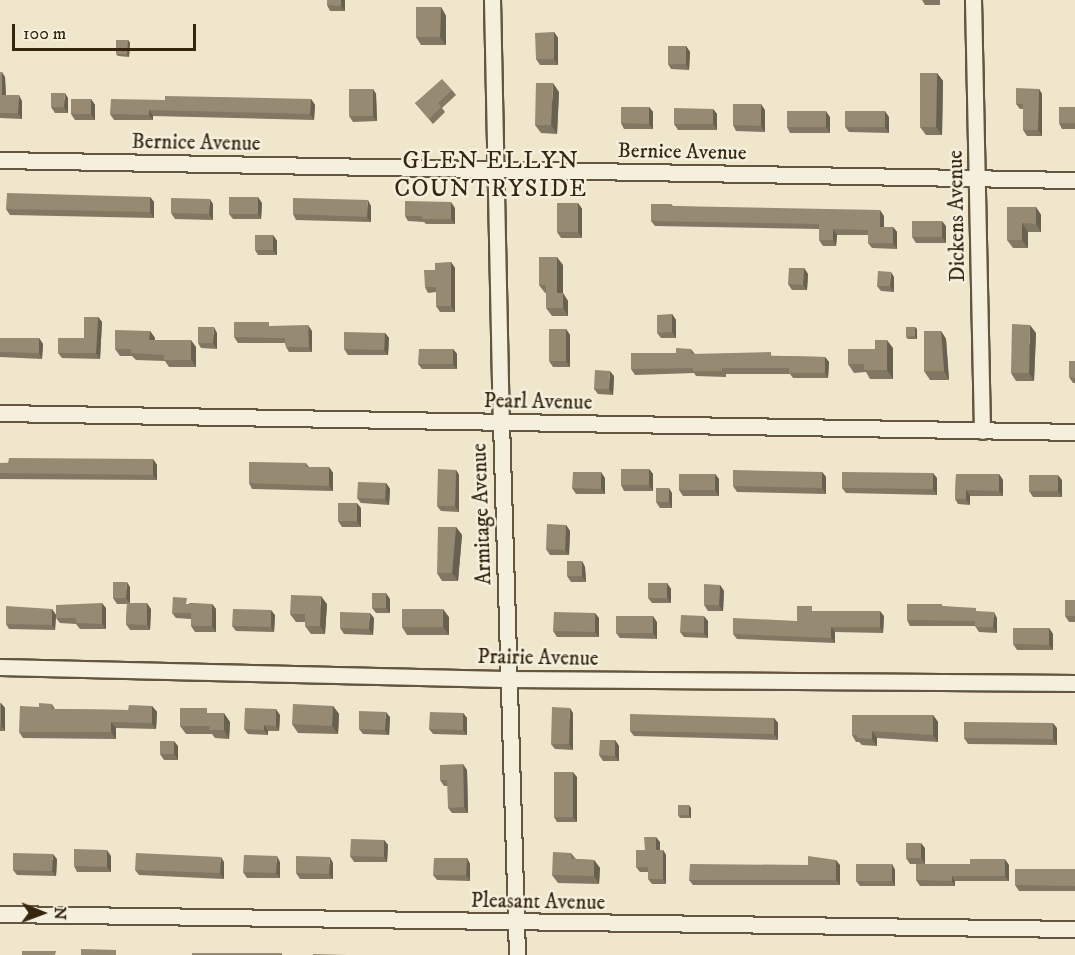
<!DOCTYPE html>
<style>
body{margin:0}
#map{position:relative;width:1075px;height:955px;overflow:hidden;background:#efe6cc;font-family:"IM FELL DW Pica",serif}
div>[style]{position:absolute}
.roads{filter:drop-shadow(2px 0 #64563f) drop-shadow(-2px 0 #64563f) drop-shadow(0 2px #64563f) drop-shadow(0 -2px #64563f)}
.street>*{height:15px;margin:-7.5px;padding:0 7.5px;transform-origin:7.5px;border-radius:7.5px;background:#f5efde}
.wall>*{inset:0;background:#817762}
.shaded-wall>*{inset:0;background:#696150}
.building>*{inset:0;background:#968a72}
span{translate:-50% -50%;white-space:nowrap;text-align:center;line-height:1.15;-webkit-text-stroke:5px #f5efde;paint-order:stroke}
.street-label{font-size:21px;color:#362610}
.quarter-label{font-size:24px;color:#362610;letter-spacing:1.5px}
.north{position:absolute;left:12px;top:883px;width:60px;height:60px;-webkit-text-stroke:4px #f5efde;paint-order:stroke;rotate:91deg;font-size:16px;font-weight:700;line-height:24px;text-align:center;color:#362610}
.north::after{content:'';display:block;margin:auto;width:21px;height:27px;background:#362610;clip-path:polygon(50% 0,100% 100%,50% 72%,0 100%)}
.scale{position:absolute;left:12px;top:24px;width:184px;height:27px;box-sizing:border-box;border:3px solid #362610;border-top:0;padding-left:8px;font-size:18px;line-height:21px;white-space:nowrap;color:#362610;-webkit-text-stroke:4px #f5efde;paint-order:stroke}
</style>
<div id="map">
<div class="roads">
<div class="street">
<i style="left:492px;top:0;width:422px;rotate:88.8deg"></i>
<i style="left:501px;top:422px;width:533px;rotate:88.28deg"></i>
<i style="left:973px;top:0;width:431px;rotate:88.8deg"></i>
<i style="left:0;top:160px;width:1075px;rotate:1.07deg"></i>
<i style="left:0;top:413px;width:1075px;rotate:1.01deg"></i>
<i style="left:0;top:667px;width:507px;rotate:1.36deg"></i>
<i style="left:507px;top:679px;width:568px;rotate:0.4deg"></i>
<i style="left:0;top:914px;width:1075px;rotate:0.8deg"></i>
</div>
</div>
<div class="wall">
<i style="clip-path:polygon(327px 0,345px 0,345px 11px,330px 11px,327px 5px)"></i>
<i style="clip-path:polygon(922px 0,940px 0,940px 5px,925px 5px)"></i>
<i style="clip-path:polygon(441px 7px,446px 16px,446px 45px,421px 45px,416px 37px)"></i>
<i style="clip-path:polygon(554px 32px,558px 38px,558px 65px,540px 65px,536px 59px)"></i>
<i style="clip-path:polygon(128px 40px,130px 43px,129px 57px,118px 56px,116px 54px)"></i>
<i style="clip-path:polygon(686px 46px,690px 52px,689px 70px,671px 69px,668px 64px)"></i>
<i style="clip-path:polygon(0 72px,5px 77px,6px 95px,22px 101px,22px 119px,0 118px)"></i>
<i style="clip-path:polygon(937px 73px,943px 81px,942px 135px,926px 135px,920px 127px)"></i>
<i style="clip-path:polygon(373px 89px,376px 94px,377px 121px,353px 122px,349px 116px)"></i>
<i style="clip-path:polygon(1039px 89px,1042px 94px,1042px 136px,1027px 136px,1023px 130px,1023px 109px,1020px 109px,1016px 104px)"></i>
<i style="clip-path:polygon(452px 90px,456px 95px,442px 108px,445px 112px,433px 124px,415px 103px)"></i>
<i style="clip-path:polygon(559px 92px,557px 134px,541px 133px,535px 125px)"></i>
<i style="clip-path:polygon(68px 98px,68px 113px,55px 113px,51px 107px)"></i>
<i style="clip-path:polygon(91px 99px,95px 105px,95px 120px,75px 120px,71px 114px)"></i>
<i style="clip-path:polygon(311px 99px,315px 105px,314px 120px,153px 116px,153px 120px,114px 120px,110px 114px,165px 100px)"></i>
<i style="clip-path:polygon(649px 107px,653px 112px,653px 129px,624px 129px,621px 123px)"></i>
<i style="clip-path:polygon(1075px 107px,1075px 129px,1062px 129px,1059px 123px)"></i>
<i style="clip-path:polygon(713px 109px,717px 114px,717px 130px,678px 130px,674px 124px)"></i>
<i style="clip-path:polygon(765px 110px,765px 132px,736px 131px,733px 125px)"></i>
<i style="clip-path:polygon(830px 117px,830px 133px,790px 133px,787px 127px)"></i>
<i style="clip-path:polygon(889px 117px,889px 133px,849px 132px,845px 127px)"></i>
<i style="clip-path:polygon(150px 197px,154px 202px,154px 218px,10px 215px,6px 209px)"></i>
<i style="clip-path:polygon(262px 203px,261px 219px,233px 219px,229px 214px)"></i>
<i style="clip-path:polygon(578px 203px,582px 209px,582px 238px,561px 238px,557px 232px)"></i>
<i style="clip-path:polygon(213px 204px,213px 220px,175px 219px,171px 213px)"></i>
<i style="clip-path:polygon(671px 204px,673px 206px,884px 216px,884px 227px,893px 227px,897px 232px,897px 249px,872px 248px,868px 243px,868px 235px,837px 235px,836px 246px,823px 246px,819px 240px,819px 229px,655px 226px,651px 221px)"></i>
<i style="clip-path:polygon(371px 206px,371px 222px,296px 220px,293px 214px)"></i>
<i style="clip-path:polygon(1036px 207px,1041px 215px,1041px 232px,1028px 232px,1028px 248px,1013px 248px,1007px 240px)"></i>
<i style="clip-path:polygon(455px 208px,455px 224px,426px 224px,424px 222px,408px 221px,405px 216px)"></i>
<i style="clip-path:polygon(946px 226px,946px 243px,916px 243px,912px 237px)"></i>
<i style="clip-path:polygon(273px 235px,277px 241px,277px 255px,258px 255px,255px 250px)"></i>
<i style="clip-path:polygon(451px 262px,455px 268px,455px 312px,440px 312px,436px 306px,436px 292px,428px 293px,425px 287px,435px 270px)"></i>
<i style="clip-path:polygon(563px 265px,563px 293px,568px 301px,568px 316px,552px 316px,546px 308px,546px 293px,545px 293px,539px 285px)"></i>
<i style="clip-path:polygon(804px 268px,808px 274px,807px 290px,792px 290px,788px 284px)"></i>
<i style="clip-path:polygon(894px 277px,894px 292px,881px 291px,877px 286px)"></i>
<i style="clip-path:polygon(672px 314px,676px 320px,676px 338px,661px 338px,657px 333px)"></i>
<i style="clip-path:polygon(98px 317px,102px 322px,100px 359px,62px 358px,58px 353px,84px 338px)"></i>
<i style="clip-path:polygon(271px 326px,312px 331px,312px 352px,289px 352px,286px 347px,285px 343px,238px 343px,234px 337px)"></i>
<i style="clip-path:polygon(566px 329px,570px 335px,570px 367px,553px 367px,549px 361px)"></i>
<i style="clip-path:polygon(917px 329px,917px 339px,908px 339px,906px 337px)"></i>
<i style="clip-path:polygon(150px 331px,155px 338px,154px 340px,196px 347px,196px 367px,169px 367px,165px 361px,136px 360px,132px 356px,120px 356px,115px 349px)"></i>
<i style="clip-path:polygon(941px 331px,946px 339px,949px 380px,930px 380px,924px 371px)"></i>
<i style="clip-path:polygon(217px 333px,217px 349px,201px 348px,198px 343px)"></i>
<i style="clip-path:polygon(385px 333px,389px 338px,388px 355px,348px 355px,344px 349px)"></i>
<i style="clip-path:polygon(1036px 333px,1034px 381px,1016px 381px,1011px 373px)"></i>
<i style="clip-path:polygon(0 338px,39px 338px,43px 344px,42px 359px,0 357px)"></i>
<i style="clip-path:polygon(893px 348px,893px 379px,870px 379px,866px 372px,854px 373px,848px 364px)"></i>
<i style="clip-path:polygon(453px 349px,457px 354px,457px 369px,422px 369px,418px 364px)"></i>
<i style="clip-path:polygon(691px 349px,695px 354px,825px 357px,829px 362px,828px 378px,793px 378px,790px 374px,726px 374px,726px 377px,696px 376px,694px 373px,635px 375px,631px 369px)"></i>
<i style="clip-path:polygon(1075px 361px,1075px 383px,1073px 383px,1069px 377px)"></i>
<i style="clip-path:polygon(614px 376px,613px 395px,598px 394px,594px 389px)"></i>
<i style="clip-path:polygon(153px 459px,157px 465px,157px 480px,0 479px,0 463px)"></i>
<i style="clip-path:polygon(306px 463px,309px 467px,329px 467px,333px 473px,333px 491px,252px 489px,249px 483px)"></i>
<i style="clip-path:polygon(649px 469px,653px 474px,653px 491px,624px 491px,621px 485px)"></i>
<i style="clip-path:polygon(456px 470px,459px 475px,459px 512px,441px 511px,437px 506px)"></i>
<i style="clip-path:polygon(822px 472px,826px 477px,826px 494px,737px 492px,733px 486px)"></i>
<i style="clip-path:polygon(715px 474px,719px 479px,719px 496px,683px 496px,679px 490px)"></i>
<i style="clip-path:polygon(956px 474px,999px 474px,1003px 480px,1003px 496px,970px 496px,970px 505px,958px 504px,955px 499px)"></i>
<i style="clip-path:polygon(605px 478px,605px 494px,576px 494px,572px 488px)"></i>
<i style="clip-path:polygon(937px 478px,937px 495px,846px 493px,842px 488px)"></i>
<i style="clip-path:polygon(1062px 480px,1062px 497px,1033px 497px,1029px 491px)"></i>
<i style="clip-path:polygon(386px 483px,390px 489px,389px 505px,361px 503px,357px 498px)"></i>
<i style="clip-path:polygon(672px 493px,672px 508px,660px 508px,656px 502px)"></i>
<i style="clip-path:polygon(361px 508px,361px 527px,342px 527px,338px 521px)"></i>
<i style="clip-path:polygon(566px 525px,570px 531px,569px 555px,550px 555px,546px 549px)"></i>
<i style="clip-path:polygon(456px 527px,462px 535px,458px 581px,442px 581px,437px 573px)"></i>
<i style="clip-path:polygon(582px 561px,585px 567px,586px 582px,571px 582px,567px 576px)"></i>
<i style="clip-path:polygon(667px 583px,671px 589px,671px 603px,652px 603px,648px 598px)"></i>
<i style="clip-path:polygon(720px 585px,724px 591px,723px 611px,708px 611px,704px 605px)"></i>
<i style="clip-path:polygon(130px 587px,130px 603px,151px 609px,150px 630px,130px 630px,126px 624px,127px 604px,117px 604px,113px 598px)"></i>
<i style="clip-path:polygon(390px 599px,390px 613px,376px 613px,372px 608px)"></i>
<i style="clip-path:polygon(1075px 600px,1075px 622px,1069px 622px,1065px 616px)"></i>
<i style="clip-path:polygon(190px 603px,212px 604px,216px 609px,216px 632px,195px 632px,191px 626px,191px 619px,176px 618px,172px 613px)"></i>
<i style="clip-path:polygon(327px 604px,325px 634px,311px 634px,305px 626px,305px 622px,296px 622px,290px 614px)"></i>
<i style="clip-path:polygon(944px 606px,978px 612px,997px 618px,997px 633px,979px 632px,975px 626px,910px 626px,907px 620px)"></i>
<i style="clip-path:polygon(106px 608px,106px 629px,80px 629px,76px 624px,60px 623px,56px 618px)"></i>
<i style="clip-path:polygon(52px 609px,56px 615px,55px 630px,9px 629px,6px 624px)"></i>
<i style="clip-path:polygon(815px 611px,884px 616px,883px 633px,835px 632px,835px 643px,737px 639px,733px 634px,797px 621px)"></i>
<i style="clip-path:polygon(275px 615px,274px 632px,236px 631px,232px 626px)"></i>
<i style="clip-path:polygon(449px 617px,449px 635px,407px 635px,402px 627px)"></i>
<i style="clip-path:polygon(374px 618px,373px 635px,344px 634px,340px 628px)"></i>
<i style="clip-path:polygon(599px 618px,599px 637px,557px 637px,553px 631px)"></i>
<i style="clip-path:polygon(708px 621px,708px 638px,684px 637px,680px 632px)"></i>
<i style="clip-path:polygon(657px 622px,657px 639px,620px 638px,616px 633px)"></i>
<i style="clip-path:polygon(1049px 628px,1053px 634px,1053px 650px,1017px 650px,1013px 644px)"></i>
<i style="clip-path:polygon(0 703px,5px 708px,5px 731px,0 731px)"></i>
<i style="clip-path:polygon(52px 704px,55px 709px,128px 710px,152px 706px,157px 712px,156px 729px,116px 728px,116px 739px,23px 738px,19px 732px,39px 707px)"></i>
<i style="clip-path:polygon(333px 706px,339px 714px,338px 734px,298px 733px,292px 724px)"></i>
<i style="clip-path:polygon(211px 713px,230px 722px,229px 739px,215px 738px,212px 734px,186px 734px,180px 726px)"></i>
<i style="clip-path:polygon(463px 713px,467px 718px,467px 735px,433px 734px,429px 729px)"></i>
<i style="clip-path:polygon(573px 713px,573px 750px,555px 749px,551px 744px)"></i>
<i style="clip-path:polygon(280px 715px,279px 731px,268px 731px,268px 735px,248px 734px,244px 729px)"></i>
<i style="clip-path:polygon(933px 715px,938px 722px,938px 742px,877px 738px,877px 746px,862px 745px,859px 742px,856px 742px,852px 735px)"></i>
<i style="clip-path:polygon(390px 717px,389px 735px,363px 734px,359px 729px)"></i>
<i style="clip-path:polygon(774px 718px,778px 723px,778px 740px,634px 736px,630px 731px)"></i>
<i style="clip-path:polygon(1057px 728px,1057px 745px,968px 744px,964px 738px)"></i>
<i style="clip-path:polygon(615px 740px,619px 746px,619px 761px,603px 761px,599px 755px)"></i>
<i style="clip-path:polygon(178px 746px,178px 760px,164px 760px,160px 754px)"></i>
<i style="clip-path:polygon(467px 770px,468px 813px,452px 813px,448px 808px,448px 786px,444px 786px,440px 780px)"></i>
<i style="clip-path:polygon(577px 777px,577px 822px,557px 822px,554px 817px)"></i>
<i style="clip-path:polygon(691px 808px,691px 818px,680px 818px,678px 815px)"></i>
<i style="clip-path:polygon(384px 840px,388px 845px,387px 862px,354px 862px,350px 856px)"></i>
<i style="clip-path:polygon(660px 842px,660px 850px,663px 850px,666px 855px,666px 884px,652px 884px,648px 879px,648px 872px,640px 872px,636px 867px,645px 850px)"></i>
<i style="clip-path:polygon(925px 848px,925px 864px,910px 864px,906px 858px)"></i>
<i style="clip-path:polygon(571px 853px,576px 859px,594px 860px,600px 868px,599px 884px,558px 883px,552px 875px)"></i>
<i style="clip-path:polygon(111px 856px,111px 872px,77px 872px,74px 866px)"></i>
<i style="clip-path:polygon(467px 858px,470px 864px,470px 881px,437px 880px,433px 875px)"></i>
<i style="clip-path:polygon(57px 859px,56px 876px,17px 875px,13px 870px)"></i>
<i style="clip-path:polygon(224px 862px,224px 879px,139px 875px,135px 870px)"></i>
<i style="clip-path:polygon(280px 862px,280px 878px,247px 878px,243px 872px)"></i>
<i style="clip-path:polygon(333px 863px,333px 879px,300px 879px,296px 873px)"></i>
<i style="clip-path:polygon(892px 864px,895px 870px,895px 886px,860px 886px,856px 881px)"></i>
<i style="clip-path:polygon(808px 865px,840px 865px,840px 885px,693px 885px,689px 880px)"></i>
<i style="clip-path:polygon(1009px 865px,1009px 881px,955px 881px,955px 886px,920px 886px,916px 880px)"></i>
<i style="clip-path:polygon(1075px 869px,1075px 891px,1019px 891px,1015px 885px)"></i>
</div>
<div class="shaded-wall">
<i style="clip-path:polygon(341px 0,345px 0,345px 11px,341px 6px)"></i>
<i style="clip-path:polygon(441px 7px,446px 16px,446px 45px,440px 37px)"></i>
<i style="clip-path:polygon(554px 32px,558px 38px,558px 65px,554px 59px)"></i>
<i style="clip-path:polygon(128px 40px,130px 43px,129px 57px,127px 54px)"></i>
<i style="clip-path:polygon(686px 46px,690px 52px,689px 70px,686px 64px)"></i>
<i style="clip-path:polygon(2px 72px,5px 77px,6px 101px,2px 95px)"></i>
<i style="clip-path:polygon(937px 73px,943px 81px,942px 135px,936px 127px)"></i>
<i style="clip-path:polygon(553px 83px,559px 92px,557px 134px,551px 125px)"></i>
<i style="clip-path:polygon(373px 89px,376px 94px,377px 121px,373px 116px)"></i>
<i style="clip-path:polygon(1039px 89px,1042px 94px,1042px 136px,1038px 130px)"></i>
<i style="clip-path:polygon(65px 93px,68px 98px,68px 113px,64px 107px)"></i>
<i style="clip-path:polygon(19px 95px,22px 101px,22px 119px,18px 113px)"></i>
<i style="clip-path:polygon(91px 99px,95px 105px,95px 120px,91px 114px)"></i>
<i style="clip-path:polygon(311px 99px,315px 105px,314px 120px,310px 114px)"></i>
<i style="clip-path:polygon(761px 104px,765px 110px,765px 132px,761px 126px)"></i>
<i style="clip-path:polygon(649px 107px,653px 112px,653px 129px,649px 124px)"></i>
<i style="clip-path:polygon(713px 109px,717px 114px,717px 130px,713px 124px)"></i>
<i style="clip-path:polygon(149px 110px,153px 116px,153px 120px,149px 115px)"></i>
<i style="clip-path:polygon(826px 111px,830px 117px,830px 133px,826px 127px)"></i>
<i style="clip-path:polygon(885px 111px,889px 117px,889px 133px,885px 127px)"></i>
<i style="clip-path:polygon(150px 197px,154px 202px,154px 218px,150px 212px)"></i>
<i style="clip-path:polygon(258px 197px,262px 203px,261px 219px,258px 214px)"></i>
<i style="clip-path:polygon(210px 199px,213px 204px,213px 220px,209px 214px)"></i>
<i style="clip-path:polygon(368px 200px,371px 206px,371px 222px,367px 217px)"></i>
<i style="clip-path:polygon(451px 202px,455px 208px,455px 224px,451px 219px)"></i>
<i style="clip-path:polygon(578px 203px,582px 209px,582px 238px,578px 232px)"></i>
<i style="clip-path:polygon(1036px 207px,1041px 215px,1041px 232px,1036px 224px)"></i>
<i style="clip-path:polygon(880px 210px,884px 216px,884px 232px,880px 227px)"></i>
<i style="clip-path:polygon(942px 221px,946px 226px,946px 243px,942px 237px)"></i>
<i style="clip-path:polygon(1022px 223px,1028px 232px,1028px 248px,1022px 240px)"></i>
<i style="clip-path:polygon(893px 227px,897px 232px,897px 249px,893px 243px)"></i>
<i style="clip-path:polygon(833px 229px,837px 235px,836px 246px,833px 240px)"></i>
<i style="clip-path:polygon(273px 235px,277px 241px,277px 255px,273px 250px)"></i>
<i style="clip-path:polygon(557px 257px,563px 265px,563px 293px,568px 301px,568px 316px,563px 308px,557px 293px)"></i>
<i style="clip-path:polygon(451px 262px,455px 268px,455px 312px,451px 306px)"></i>
<i style="clip-path:polygon(804px 268px,808px 274px,807px 290px,803px 285px)"></i>
<i style="clip-path:polygon(891px 272px,894px 277px,894px 292px,890px 286px)"></i>
<i style="clip-path:polygon(672px 314px,676px 320px,676px 338px,672px 332px)"></i>
<i style="clip-path:polygon(98px 317px,102px 322px,100px 359px,96px 353px)"></i>
<i style="clip-path:polygon(308px 325px,312px 331px,312px 352px,309px 347px)"></i>
<i style="clip-path:polygon(1030px 325px,1036px 333px,1034px 381px,1029px 373px)"></i>
<i style="clip-path:polygon(214px 327px,217px 333px,217px 349px,213px 343px)"></i>
<i style="clip-path:polygon(915px 327px,917px 329px,917px 339px,915px 336px)"></i>
<i style="clip-path:polygon(566px 329px,570px 335px,570px 367px,566px 361px)"></i>
<i style="clip-path:polygon(150px 331px,155px 338px,154px 347px,149px 340px)"></i>
<i style="clip-path:polygon(941px 331px,946px 339px,949px 380px,944px 371px)"></i>
<i style="clip-path:polygon(385px 333px,389px 338px,388px 355px,384px 350px)"></i>
<i style="clip-path:polygon(39px 338px,43px 344px,42px 359px,39px 353px)"></i>
<i style="clip-path:polygon(191px 340px,196px 347px,196px 367px,191px 360px)"></i>
<i style="clip-path:polygon(887px 340px,893px 348px,893px 379px,887px 370px)"></i>
<i style="clip-path:polygon(453px 349px,457px 354px,457px 369px,453px 364px)"></i>
<i style="clip-path:polygon(825px 357px,829px 362px,828px 378px,825px 373px)"></i>
<i style="clip-path:polygon(610px 371px,614px 376px,613px 395px,609px 389px)"></i>
<i style="clip-path:polygon(153px 459px,157px 465px,157px 480px,153px 475px)"></i>
<i style="clip-path:polygon(329px 467px,333px 473px,333px 491px,329px 486px)"></i>
<i style="clip-path:polygon(649px 469px,653px 474px,653px 491px,649px 485px)"></i>
<i style="clip-path:polygon(456px 470px,459px 475px,459px 512px,455px 506px)"></i>
<i style="clip-path:polygon(601px 472px,605px 478px,605px 494px,601px 489px)"></i>
<i style="clip-path:polygon(822px 472px,826px 477px,826px 494px,822px 488px)"></i>
<i style="clip-path:polygon(933px 473px,937px 478px,937px 495px,933px 489px)"></i>
<i style="clip-path:polygon(715px 474px,719px 479px,719px 496px,715px 490px)"></i>
<i style="clip-path:polygon(999px 474px,1003px 480px,1003px 496px,999px 491px)"></i>
<i style="clip-path:polygon(1058px 475px,1062px 480px,1062px 497px,1058px 491px)"></i>
<i style="clip-path:polygon(386px 483px,390px 489px,389px 505px,385px 499px)"></i>
<i style="clip-path:polygon(669px 488px,672px 493px,672px 508px,669px 502px)"></i>
<i style="clip-path:polygon(966px 490px,970px 496px,970px 505px,966px 499px)"></i>
<i style="clip-path:polygon(357px 503px,361px 508px,361px 527px,357px 521px)"></i>
<i style="clip-path:polygon(566px 525px,570px 531px,569px 555px,565px 550px)"></i>
<i style="clip-path:polygon(456px 527px,462px 535px,458px 581px,452px 573px)"></i>
<i style="clip-path:polygon(582px 561px,585px 567px,586px 582px,582px 576px)"></i>
<i style="clip-path:polygon(127px 582px,130px 587px,130px 604px,126px 598px)"></i>
<i style="clip-path:polygon(667px 583px,671px 589px,671px 603px,667px 598px)"></i>
<i style="clip-path:polygon(720px 585px,724px 591px,723px 611px,719px 605px)"></i>
<i style="clip-path:polygon(386px 593px,390px 599px,390px 613px,386px 608px)"></i>
<i style="clip-path:polygon(321px 596px,327px 604px,325px 634px,320px 626px)"></i>
<i style="clip-path:polygon(102px 603px,106px 608px,106px 629px,102px 624px)"></i>
<i style="clip-path:polygon(147px 603px,151px 609px,150px 630px,147px 625px)"></i>
<i style="clip-path:polygon(212px 604px,216px 609px,216px 632px,212px 626px)"></i>
<i style="clip-path:polygon(52px 609px,56px 615px,55px 630px,52px 625px)"></i>
<i style="clip-path:polygon(443px 609px,449px 617px,449px 635px,443px 627px)"></i>
<i style="clip-path:polygon(271px 610px,275px 615px,274px 632px,271px 627px)"></i>
<i style="clip-path:polygon(880px 611px,884px 616px,883px 633px,880px 627px)"></i>
<i style="clip-path:polygon(994px 612px,997px 618px,997px 633px,993px 627px)"></i>
<i style="clip-path:polygon(370px 613px,374px 618px,373px 635px,369px 629px)"></i>
<i style="clip-path:polygon(595px 613px,599px 618px,599px 637px,595px 632px)"></i>
<i style="clip-path:polygon(653px 616px,657px 622px,657px 639px,653px 633px)"></i>
<i style="clip-path:polygon(704px 616px,708px 621px,708px 638px,704px 633px)"></i>
<i style="clip-path:polygon(831px 627px,835px 632px,835px 643px,831px 638px)"></i>
<i style="clip-path:polygon(1049px 628px,1053px 634px,1053px 650px,1049px 645px)"></i>
<i style="clip-path:polygon(1px 703px,5px 708px,5px 731px,1px 725px)"></i>
<i style="clip-path:polygon(152px 706px,157px 712px,156px 729px,152px 723px)"></i>
<i style="clip-path:polygon(333px 706px,339px 714px,338px 734px,332px 726px)"></i>
<i style="clip-path:polygon(570px 708px,573px 713px,573px 750px,569px 744px)"></i>
<i style="clip-path:polygon(276px 709px,280px 715px,279px 731px,276px 726px)"></i>
<i style="clip-path:polygon(386px 712px,390px 717px,389px 735px,385px 730px)"></i>
<i style="clip-path:polygon(224px 713px,230px 722px,229px 739px,224px 730px)"></i>
<i style="clip-path:polygon(463px 713px,467px 718px,467px 735px,463px 730px)"></i>
<i style="clip-path:polygon(933px 715px,938px 722px,938px 742px,933px 735px)"></i>
<i style="clip-path:polygon(774px 718px,778px 723px,778px 740px,774px 734px)"></i>
<i style="clip-path:polygon(111px 722px,116px 728px,116px 739px,111px 732px)"></i>
<i style="clip-path:polygon(1053px 723px,1057px 728px,1057px 745px,1053px 739px)"></i>
<i style="clip-path:polygon(264px 725px,268px 731px,268px 735px,264px 730px)"></i>
<i style="clip-path:polygon(872px 731px,877px 738px,877px 746px,872px 739px)"></i>
<i style="clip-path:polygon(615px 740px,619px 746px,619px 761px,615px 756px)"></i>
<i style="clip-path:polygon(174px 741px,178px 746px,178px 760px,174px 754px)"></i>
<i style="clip-path:polygon(463px 764px,467px 770px,468px 813px,464px 807px)"></i>
<i style="clip-path:polygon(573px 772px,577px 777px,577px 822px,573px 817px)"></i>
<i style="clip-path:polygon(689px 805px,691px 808px,691px 818px,689px 815px)"></i>
<i style="clip-path:polygon(656px 837px,660px 842px,660px 855px,656px 850px)"></i>
<i style="clip-path:polygon(384px 840px,388px 845px,387px 862px,384px 857px)"></i>
<i style="clip-path:polygon(921px 843px,925px 848px,925px 864px,921px 858px)"></i>
<i style="clip-path:polygon(107px 850px,111px 856px,111px 872px,107px 867px)"></i>
<i style="clip-path:polygon(663px 850px,666px 855px,666px 884px,663px 879px)"></i>
<i style="clip-path:polygon(53px 854px,57px 859px,56px 876px,52px 871px)"></i>
<i style="clip-path:polygon(277px 856px,280px 862px,280px 878px,276px 873px)"></i>
<i style="clip-path:polygon(221px 857px,224px 862px,224px 879px,220px 873px)"></i>
<i style="clip-path:polygon(330px 857px,333px 863px,333px 879px,329px 874px)"></i>
<i style="clip-path:polygon(467px 858px,470px 864px,470px 881px,466px 875px)"></i>
<i style="clip-path:polygon(1005px 859px,1009px 865px,1009px 881px,1005px 876px)"></i>
<i style="clip-path:polygon(594px 860px,600px 868px,599px 884px,594px 876px)"></i>
<i style="clip-path:polygon(836px 860px,840px 865px,840px 885px,836px 880px)"></i>
<i style="clip-path:polygon(892px 864px,895px 870px,895px 886px,892px 881px)"></i>
<i style="clip-path:polygon(952px 876px,955px 881px,955px 886px,952px 881px)"></i>
</div>
<div class="building">
<i style="clip-path:polygon(327px 0,341px 0,341px 6px,327px 5px)"></i>
<i style="clip-path:polygon(416px 7px,441px 7px,440px 37px,416px 37px)"></i>
<i style="clip-path:polygon(554px 32px,554px 59px,536px 59px,535px 33px)"></i>
<i style="clip-path:polygon(116px 40px,128px 40px,127px 54px,116px 54px)"></i>
<i style="clip-path:polygon(668px 46px,686px 46px,686px 64px,668px 64px)"></i>
<i style="clip-path:polygon(0 72px,2px 72px,2px 95px,19px 95px,18px 113px,0 113px)"></i>
<i style="clip-path:polygon(920px 73px,937px 73px,936px 127px,920px 127px)"></i>
<i style="clip-path:polygon(442px 79px,452px 90px,438px 103px,441px 107px,429px 119px,415px 103px)"></i>
<i style="clip-path:polygon(536px 83px,553px 83px,551px 125px,535px 125px)"></i>
<i style="clip-path:polygon(1016px 88px,1039px 89px,1038px 130px,1023px 130px,1023px 104px,1016px 104px)"></i>
<i style="clip-path:polygon(349px 89px,373px 89px,373px 116px,349px 116px)"></i>
<i style="clip-path:polygon(51px 93px,65px 93px,64px 107px,51px 107px)"></i>
<i style="clip-path:polygon(165px 96px,311px 99px,310px 114px,149px 110px,149px 115px,110px 114px,111px 99px,165px 100px)"></i>
<i style="clip-path:polygon(71px 99px,91px 99px,91px 114px,71px 114px)"></i>
<i style="clip-path:polygon(733px 104px,761px 104px,761px 126px,733px 125px)"></i>
<i style="clip-path:polygon(621px 107px,649px 107px,649px 124px,621px 123px)"></i>
<i style="clip-path:polygon(1059px 107px,1075px 107px,1075px 123px,1059px 123px)"></i>
<i style="clip-path:polygon(674px 108px,713px 109px,713px 124px,674px 124px)"></i>
<i style="clip-path:polygon(787px 111px,826px 111px,826px 127px,787px 127px)"></i>
<i style="clip-path:polygon(845px 111px,885px 111px,885px 127px,845px 127px)"></i>
<i style="clip-path:polygon(7px 193px,150px 197px,150px 212px,6px 209px)"></i>
<i style="clip-path:polygon(229px 197px,258px 197px,258px 214px,229px 214px)"></i>
<i style="clip-path:polygon(171px 198px,210px 199px,209px 214px,171px 213px)"></i>
<i style="clip-path:polygon(293px 198px,368px 200px,367px 217px,293px 214px)"></i>
<i style="clip-path:polygon(405px 201px,451px 202px,451px 219px,422px 219px,422px 216px,405px 216px)"></i>
<i style="clip-path:polygon(557px 203px,578px 203px,578px 232px,557px 232px)"></i>
<i style="clip-path:polygon(651px 204px,671px 204px,671px 206px,880px 210px,880px 227px,893px 227px,893px 243px,868px 243px,868px 230px,833px 229px,833px 240px,819px 240px,819px 224px,651px 221px)"></i>
<i style="clip-path:polygon(1007px 207px,1036px 207px,1036px 224px,1022px 223px,1022px 240px,1007px 240px)"></i>
<i style="clip-path:polygon(912px 221px,942px 221px,942px 237px,912px 237px)"></i>
<i style="clip-path:polygon(255px 235px,273px 235px,273px 250px,255px 250px)"></i>
<i style="clip-path:polygon(539px 257px,557px 257px,557px 293px,563px 293px,563px 308px,546px 308px,546px 285px,539px 285px)"></i>
<i style="clip-path:polygon(451px 262px,451px 306px,436px 306px,436px 287px,425px 287px,424px 270px,435px 270px,435px 263px)"></i>
<i style="clip-path:polygon(789px 268px,804px 268px,803px 285px,788px 284px)"></i>
<i style="clip-path:polygon(878px 271px,891px 272px,890px 286px,877px 286px)"></i>
<i style="clip-path:polygon(672px 314px,672px 332px,657px 333px,657px 315px)"></i>
<i style="clip-path:polygon(84px 317px,98px 317px,96px 353px,58px 353px,58px 338px,84px 338px)"></i>
<i style="clip-path:polygon(234px 322px,269px 322px,269px 326px,308px 325px,309px 347px,286px 347px,285px 338px,234px 337px)"></i>
<i style="clip-path:polygon(1012px 324px,1030px 325px,1029px 373px,1011px 373px)"></i>
<i style="clip-path:polygon(198px 327px,214px 327px,213px 343px,198px 343px)"></i>
<i style="clip-path:polygon(906px 327px,915px 327px,915px 336px,906px 337px)"></i>
<i style="clip-path:polygon(549px 329px,566px 329px,566px 361px,549px 361px)"></i>
<i style="clip-path:polygon(115px 330px,150px 331px,149px 340px,191px 340px,191px 360px,164px 360px,164px 355px,131px 353px,131px 349px,115px 349px)"></i>
<i style="clip-path:polygon(924px 331px,941px 331px,944px 371px,924px 371px)"></i>
<i style="clip-path:polygon(344px 332px,385px 333px,384px 350px,344px 349px)"></i>
<i style="clip-path:polygon(0 338px,39px 338px,39px 353px,0 352px)"></i>
<i style="clip-path:polygon(875px 340px,887px 340px,887px 370px,864px 370px,864px 364px,848px 364px,848px 349px,875px 349px)"></i>
<i style="clip-path:polygon(676px 348px,691px 349px,691px 354px,771px 352px,771px 356px,825px 357px,825px 373px,789px 373px,789px 368px,722px 368px,722px 371px,693px 371px,693px 368px,631px 369px,631px 353px,676px 353px)"></i>
<i style="clip-path:polygon(419px 349px,453px 349px,453px 364px,418px 364px)"></i>
<i style="clip-path:polygon(1069px 361px,1075px 361px,1075px 378px,1069px 377px)"></i>
<i style="clip-path:polygon(595px 370px,610px 371px,609px 389px,594px 389px)"></i>
<i style="clip-path:polygon(9px 458px,153px 459px,153px 475px,0 473px,0 463px,8px 463px)"></i>
<i style="clip-path:polygon(249px 462px,306px 463px,306px 467px,329px 467px,329px 486px,249px 483px)"></i>
<i style="clip-path:polygon(438px 469px,456px 470px,455px 506px,437px 506px)"></i>
<i style="clip-path:polygon(621px 469px,649px 469px,649px 485px,621px 485px)"></i>
<i style="clip-path:polygon(733px 470px,822px 472px,822px 488px,733px 486px)"></i>
<i style="clip-path:polygon(573px 472px,601px 472px,601px 489px,572px 488px)"></i>
<i style="clip-path:polygon(842px 472px,933px 473px,933px 489px,842px 488px)"></i>
<i style="clip-path:polygon(679px 474px,715px 474px,715px 490px,679px 490px)"></i>
<i style="clip-path:polygon(956px 474px,999px 474px,999px 491px,966px 490px,966px 499px,955px 499px)"></i>
<i style="clip-path:polygon(1029px 475px,1058px 475px,1058px 491px,1029px 491px)"></i>
<i style="clip-path:polygon(358px 482px,386px 483px,385px 499px,357px 498px)"></i>
<i style="clip-path:polygon(656px 488px,669px 488px,669px 502px,656px 502px)"></i>
<i style="clip-path:polygon(338px 503px,357px 503px,357px 521px,338px 521px)"></i>
<i style="clip-path:polygon(547px 524px,566px 525px,565px 550px,546px 549px)"></i>
<i style="clip-path:polygon(438px 527px,456px 527px,452px 573px,437px 573px)"></i>
<i style="clip-path:polygon(567px 561px,582px 561px,582px 576px,567px 576px)"></i>
<i style="clip-path:polygon(113px 582px,127px 582px,126px 598px,113px 598px)"></i>
<i style="clip-path:polygon(648px 583px,667px 583px,667px 598px,648px 598px)"></i>
<i style="clip-path:polygon(704px 584px,720px 585px,719px 605px,704px 605px)"></i>
<i style="clip-path:polygon(372px 593px,386px 593px,386px 608px,372px 608px)"></i>
<i style="clip-path:polygon(291px 595px,321px 596px,320px 626px,305px 626px,305px 614px,290px 614px)"></i>
<i style="clip-path:polygon(173px 597px,187px 598px,186px 604px,212px 604px,212px 626px,191px 626px,191px 613px,172px 613px)"></i>
<i style="clip-path:polygon(1065px 600px,1075px 600px,1075px 616px,1065px 616px)"></i>
<i style="clip-path:polygon(102px 603px,102px 624px,76px 623px,76px 618px,56px 618px,56px 605px)"></i>
<i style="clip-path:polygon(127px 603px,147px 603px,147px 625px,126px 624px)"></i>
<i style="clip-path:polygon(907px 604px,942px 604px,942px 606px,976px 608px,976px 611px,994px 612px,993px 627px,975px 627px,975px 621px,907px 620px)"></i>
<i style="clip-path:polygon(6px 606px,52px 609px,52px 625px,6px 624px)"></i>
<i style="clip-path:polygon(797px 606px,812px 606px,812px 611px,880px 611px,880px 627px,831px 627px,831px 638px,733px 634px,733px 618px,797px 621px)"></i>
<i style="clip-path:polygon(233px 609px,271px 610px,271px 627px,232px 626px)"></i>
<i style="clip-path:polygon(402px 609px,443px 609px,443px 627px,402px 627px)"></i>
<i style="clip-path:polygon(340px 612px,370px 613px,369px 629px,340px 628px)"></i>
<i style="clip-path:polygon(554px 612px,595px 613px,595px 632px,553px 631px)"></i>
<i style="clip-path:polygon(681px 615px,704px 616px,704px 633px,680px 632px)"></i>
<i style="clip-path:polygon(616px 616px,653px 616px,653px 633px,616px 633px)"></i>
<i style="clip-path:polygon(1013px 628px,1049px 628px,1049px 645px,1013px 644px)"></i>
<i style="clip-path:polygon(0 703px,1px 703px,1px 725px,0 725px)"></i>
<i style="clip-path:polygon(39px 703px,52px 704px,52px 709px,128px 710px,129px 705px,152px 706px,152px 723px,111px 722px,111px 732px,19px 732px,20px 706px,39px 707px)"></i>
<i style="clip-path:polygon(293px 704px,333px 706px,332px 726px,292px 724px)"></i>
<i style="clip-path:polygon(552px 707px,570px 708px,569px 744px,551px 744px)"></i>
<i style="clip-path:polygon(180px 708px,207px 708px,207px 713px,224px 713px,224px 730px,209px 730px,210px 726px,180px 726px)"></i>
<i style="clip-path:polygon(245px 708px,276px 709px,276px 726px,264px 725px,264px 730px,244px 729px)"></i>
<i style="clip-path:polygon(359px 711px,386px 712px,385px 730px,359px 729px)"></i>
<i style="clip-path:polygon(430px 712px,463px 713px,463px 730px,429px 729px)"></i>
<i style="clip-path:polygon(630px 714px,774px 718px,774px 734px,630px 731px)"></i>
<i style="clip-path:polygon(852px 715px,933px 715px,933px 735px,872px 731px,872px 739px,857px 738px,857px 735px,852px 735px)"></i>
<i style="clip-path:polygon(964px 722px,1053px 723px,1053px 739px,964px 738px)"></i>
<i style="clip-path:polygon(600px 740px,615px 740px,615px 756px,599px 755px)"></i>
<i style="clip-path:polygon(160px 741px,174px 741px,174px 754px,160px 754px)"></i>
<i style="clip-path:polygon(463px 764px,464px 807px,448px 808px,447px 780px,440px 780px,440px 765px)"></i>
<i style="clip-path:polygon(554px 772px,573px 772px,573px 817px,554px 817px)"></i>
<i style="clip-path:polygon(678px 805px,689px 805px,689px 815px,678px 815px)"></i>
<i style="clip-path:polygon(644px 837px,656px 837px,656px 850px,663px 850px,663px 879px,648px 879px,648px 867px,636px 867px,636px 850px,645px 850px)"></i>
<i style="clip-path:polygon(351px 839px,384px 840px,384px 857px,350px 856px)"></i>
<i style="clip-path:polygon(906px 843px,921px 843px,921px 858px,906px 858px)"></i>
<i style="clip-path:polygon(74px 849px,107px 850px,107px 867px,74px 866px)"></i>
<i style="clip-path:polygon(553px 852px,571px 853px,571px 859px,594px 860px,594px 876px,552px 875px)"></i>
<i style="clip-path:polygon(13px 853px,53px 854px,52px 871px,13px 870px)"></i>
<i style="clip-path:polygon(136px 853px,221px 857px,220px 873px,135px 870px)"></i>
<i style="clip-path:polygon(244px 855px,277px 856px,276px 873px,243px 872px)"></i>
<i style="clip-path:polygon(296px 856px,330px 857px,329px 874px,296px 873px)"></i>
<i style="clip-path:polygon(808px 856px,836px 860px,836px 880px,689px 880px,690px 864px,808px 865px)"></i>
<i style="clip-path:polygon(434px 858px,467px 858px,466px 875px,433px 875px)"></i>
<i style="clip-path:polygon(970px 859px,1005px 859px,1005px 876px,952px 876px,952px 881px,916px 880px,916px 864px,970px 864px)"></i>
<i style="clip-path:polygon(856px 864px,892px 864px,892px 881px,856px 881px)"></i>
<i style="clip-path:polygon(1015px 869px,1075px 869px,1075px 886px,1015px 885px)"></i>
<i style="clip-path:polygon(81px 949px,116px 950px,116px 955px,81px 955px)"></i>
<i style="clip-path:polygon(22px 951px,56px 951px,55px 955px,22px 955px)"></i>
<i style="clip-path:polygon(192px 953px,282px 953px,282px 955px,192px 955px)"></i>
<i style="clip-path:polygon(313px 954px,346px 955px,313px 955px)"></i>
</div>
<div class="street-label">
<span style="left:196px;top:143px;rotate:1deg">Bernice Avenue</span>
<span style="left:682px;top:152px;rotate:1deg">Bernice Avenue</span>
<span style="left:957px;top:216px;rotate:-91deg">Dickens Avenue</span>
<span style="left:538px;top:402px;rotate:1deg">Pearl Avenue</span>
<span style="left:482px;top:514px;rotate:-92deg">Armitage Avenue</span>
<span style="left:538px;top:658px;rotate:1deg">Prairie Avenue</span>
<span style="left:538px;top:902px;rotate:1deg">Pleasant Avenue</span>
</div>
<div class="quarter-label">
<span style="left:491px;top:176px">GLEN ELLYN<br>COUNTRYSIDE</span>
</div>
<div class="north">N</div>
<div class="scale">100 m</div>
</div>
